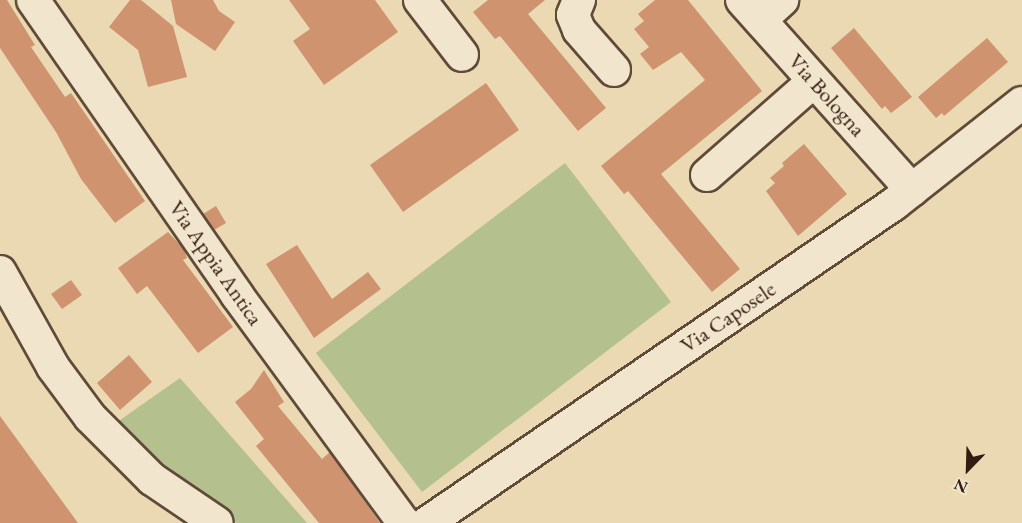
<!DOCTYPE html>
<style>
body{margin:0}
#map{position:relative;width:1022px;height:523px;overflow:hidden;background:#ead9b2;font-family:"EB Garamond",serif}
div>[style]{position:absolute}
.green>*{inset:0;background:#b4c08e}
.building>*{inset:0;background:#cf936f}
.roads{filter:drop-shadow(2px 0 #604a38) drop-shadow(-2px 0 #604a38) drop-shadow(0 2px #604a38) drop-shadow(0 -2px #604a38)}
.minor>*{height:32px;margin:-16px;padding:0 16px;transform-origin:16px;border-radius:16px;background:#f1e6cd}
span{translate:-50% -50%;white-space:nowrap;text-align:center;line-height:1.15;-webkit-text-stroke:5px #f1e6cd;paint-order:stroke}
.street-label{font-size:22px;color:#321b10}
.north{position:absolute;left:938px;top:439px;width:60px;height:60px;-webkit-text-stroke:4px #f1e6cd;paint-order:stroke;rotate:203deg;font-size:16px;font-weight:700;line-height:24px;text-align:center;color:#321b10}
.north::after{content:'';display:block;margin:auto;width:21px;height:27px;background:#321b10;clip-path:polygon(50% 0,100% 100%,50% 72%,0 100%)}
</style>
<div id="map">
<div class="green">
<i style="clip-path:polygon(565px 163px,671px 302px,422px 492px,316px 353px)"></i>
<i style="clip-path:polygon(180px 378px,307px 523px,237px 523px,193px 498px,113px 425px)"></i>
</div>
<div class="building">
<i style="clip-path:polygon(0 0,7px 0,35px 45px,31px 47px,65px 97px,71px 93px,145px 201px,115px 223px,81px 179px,56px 132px,0 48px)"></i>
<i style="clip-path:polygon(130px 0,141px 0,173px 26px,187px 77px,148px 87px,138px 50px,109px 27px)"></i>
<i style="clip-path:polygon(171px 0,213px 0,219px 11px,235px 22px,215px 51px,176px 24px)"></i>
<i style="clip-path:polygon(289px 0,375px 0,398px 32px,324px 85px,293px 41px,310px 29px)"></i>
<i style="clip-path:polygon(488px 0,545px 0,528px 14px,606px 108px,578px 131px,500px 36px,495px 39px,473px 12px)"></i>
<i style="clip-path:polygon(655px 0,688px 0,762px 91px,661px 174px,740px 269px,712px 292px,628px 191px,624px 194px,601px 166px,705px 80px,681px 52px,653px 70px,640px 54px,649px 47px,634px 29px,644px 21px,638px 14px)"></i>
<i style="clip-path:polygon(854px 28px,912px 97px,891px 113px,885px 106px,882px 109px,831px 48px)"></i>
<i style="clip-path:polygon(987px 38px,1008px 62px,944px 116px,942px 113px,936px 118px,918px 97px)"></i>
<i style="clip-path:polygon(486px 83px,519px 130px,403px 212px,370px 165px)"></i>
<i style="clip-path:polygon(804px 144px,847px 194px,798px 236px,766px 191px,775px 183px,770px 178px,784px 166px,782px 163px)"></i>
<i style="clip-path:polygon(216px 206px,226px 223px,214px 230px,203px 214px)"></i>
<i style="clip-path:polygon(168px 232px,184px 249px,187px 258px,183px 260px,233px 327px,198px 353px,147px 286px,137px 294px,118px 268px)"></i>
<i style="clip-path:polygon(297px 245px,332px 299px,368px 272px,381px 289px,314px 338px,266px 264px)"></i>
<i style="clip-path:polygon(71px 280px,82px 295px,62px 309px,51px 294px)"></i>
<i style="clip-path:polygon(129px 355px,152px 382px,120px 410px,97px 383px)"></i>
<i style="clip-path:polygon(264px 370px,284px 402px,278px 406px,322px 459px,330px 452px,380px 523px,319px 523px,256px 446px,264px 439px,235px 402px,251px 389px)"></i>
<i style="clip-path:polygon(0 416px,78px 523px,0 523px)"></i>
</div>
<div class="roads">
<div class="minor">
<i style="left:33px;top:0;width:359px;rotate:55.3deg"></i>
<i style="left:237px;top:295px;width:283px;rotate:53.8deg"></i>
<i style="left:420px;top:0;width:69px;rotate:52.6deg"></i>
<i style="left:579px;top:0;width:16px;rotate:112deg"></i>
<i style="left:573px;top:15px;width:16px;rotate:68deg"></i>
<i style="left:579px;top:30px;width:53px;rotate:48.8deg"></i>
<i style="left:742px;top:0;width:255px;rotate:48.2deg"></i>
<i style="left:760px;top:20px;width:30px;rotate:-42deg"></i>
<i style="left:707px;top:175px;width:142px;rotate:-41.3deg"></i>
<i style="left:0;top:272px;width:109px;rotate:60.8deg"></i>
<i style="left:53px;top:367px;width:62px;rotate:53.5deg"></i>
<i style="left:90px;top:417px;width:88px;rotate:45deg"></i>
<i style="left:152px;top:479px;width:78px;rotate:34.1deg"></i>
<i style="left:427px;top:523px;width:566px;rotate:-34.34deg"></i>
<i style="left:894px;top:204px;width:163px;rotate:-38.3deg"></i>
</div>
</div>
<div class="street-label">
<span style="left:827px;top:95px;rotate:48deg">Via Bologna</span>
<span style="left:216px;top:263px;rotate:55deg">Via Appia Antica</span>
<span style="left:728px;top:317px;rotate:-34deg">Via Caposele</span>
</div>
<div class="north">N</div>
</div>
